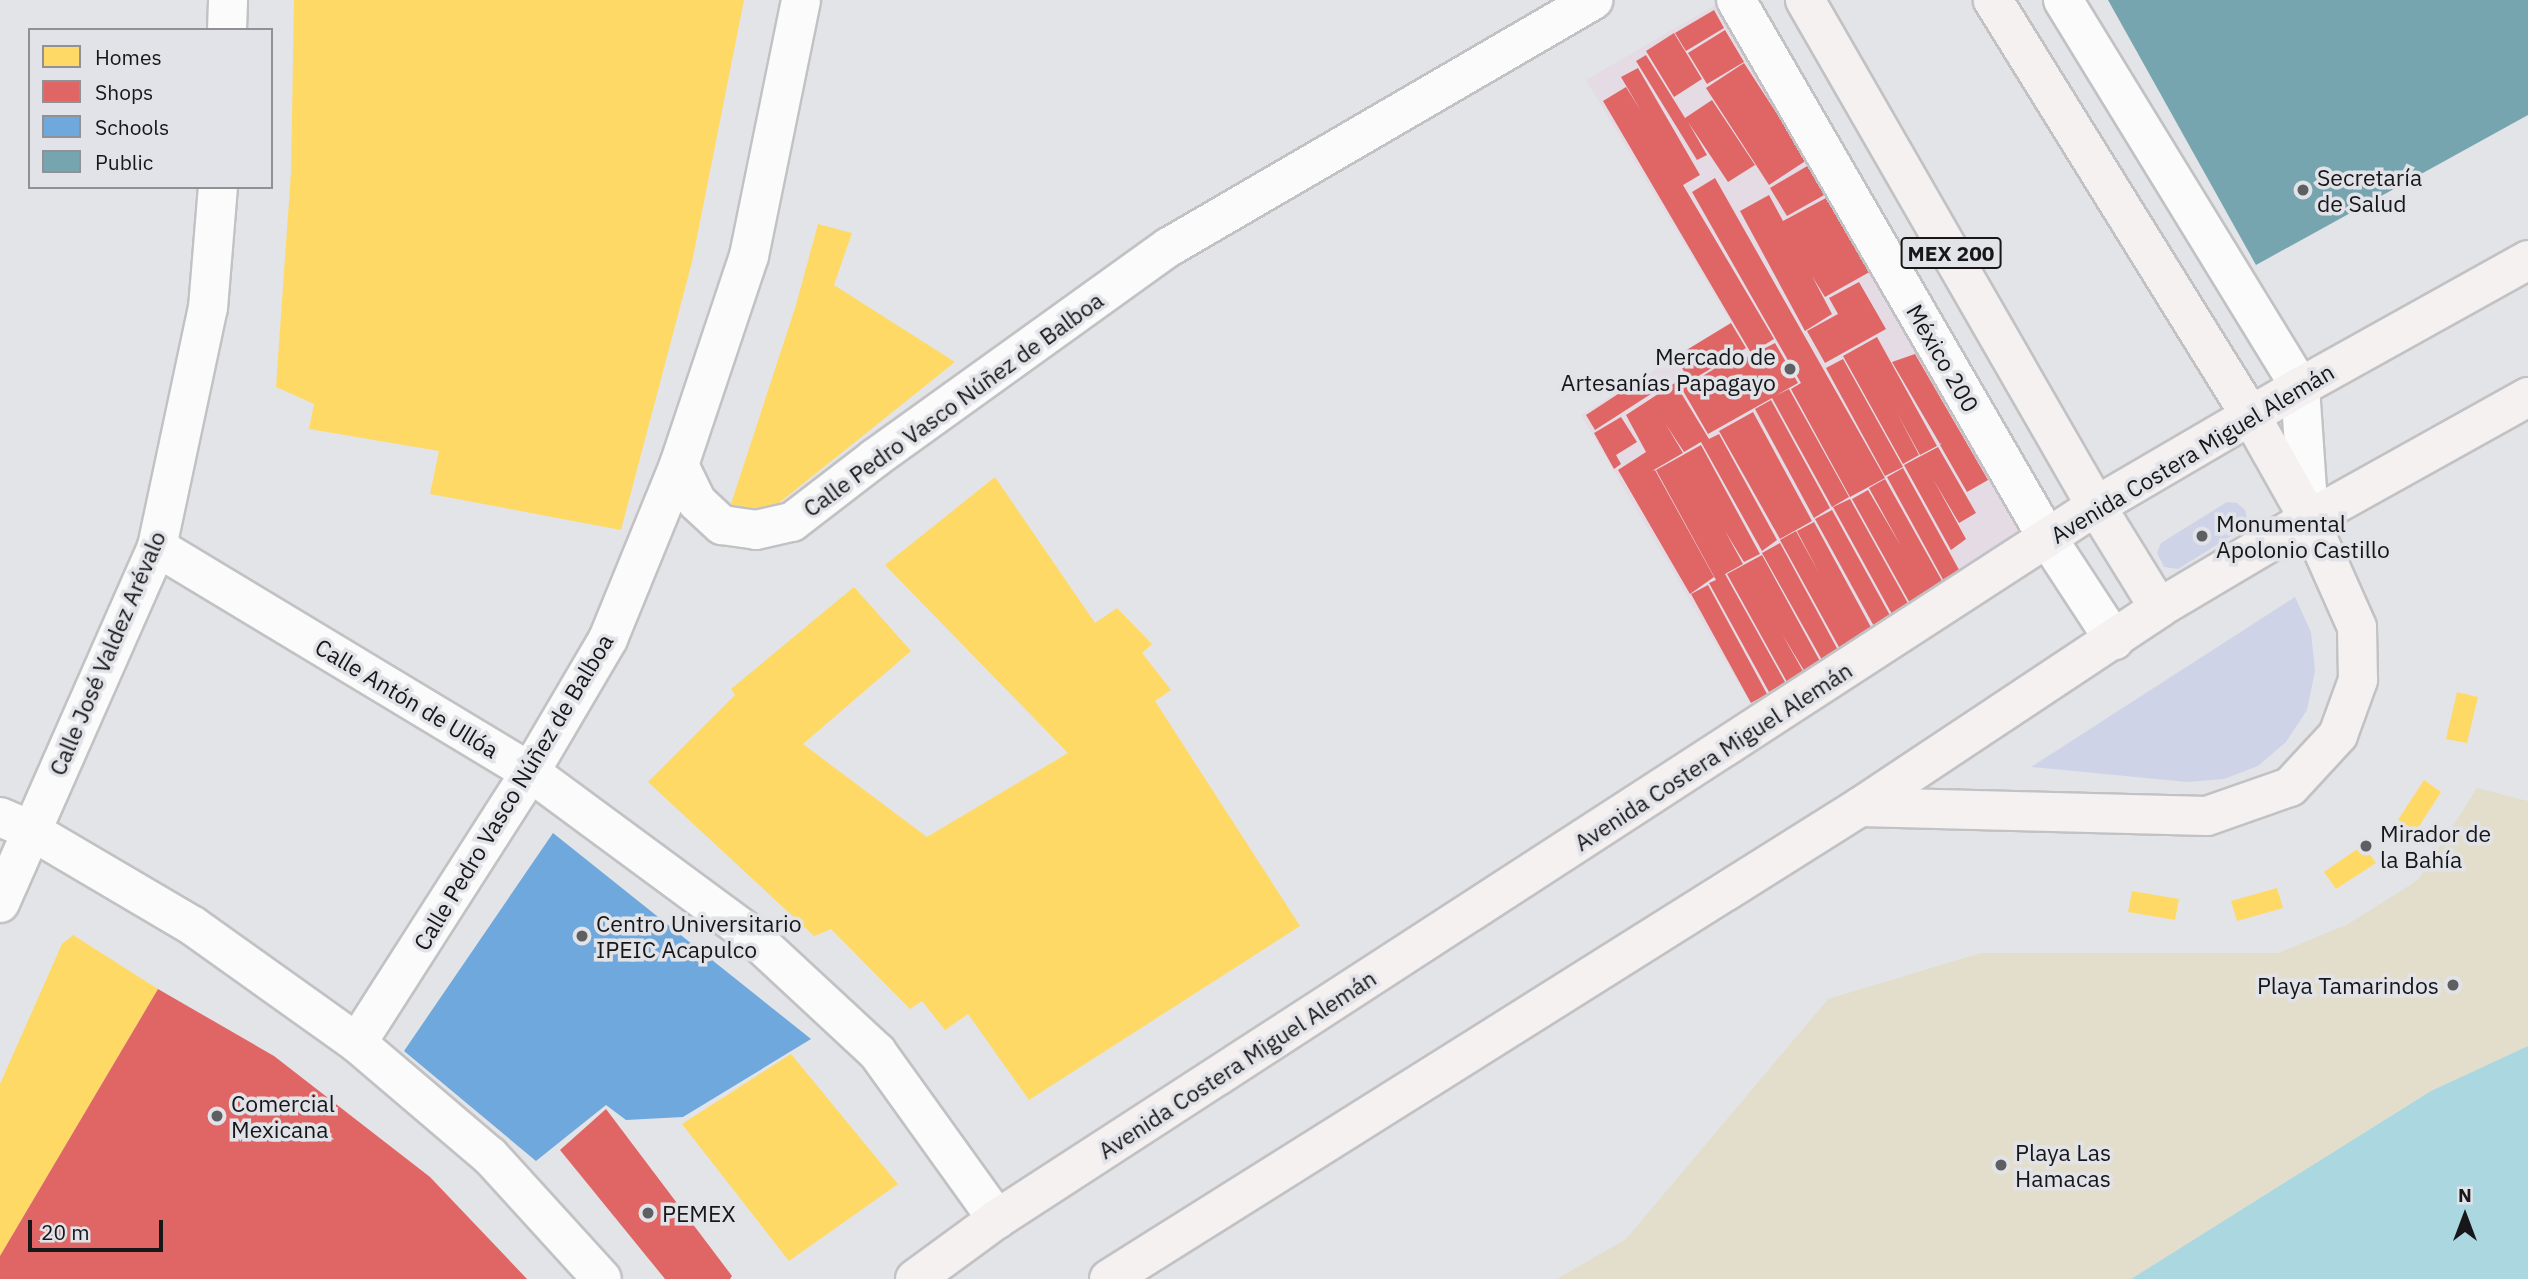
<!DOCTYPE html>
<meta charset="utf-8">
<style>
body{margin:0}
#map{position:relative;width:2528px;height:1279px;overflow:hidden;background:#e3e4e7;font-family:"IBM Plex Sans",sans-serif}
div>[style]{position:absolute}
.commercial>*{inset:0;background:#e4dbe5}
.green>*{inset:0;background:#cfd3e8}
.sand>*{inset:0;background:#e3decc}
.water>*{inset:0;background:#abd7e1}
.homes>*{inset:0;background:#ffd966}
.shops>*{inset:0;background:#e06666}
.schools>*{inset:0;background:#6fa8dc}
.public>*{inset:0;background:#76a5af}
.roads{filter:drop-shadow(2px 0 #c2c2c5) drop-shadow(-2px 0 #c2c2c5) drop-shadow(0 2px #c2c2c5) drop-shadow(0 -2px #c2c2c5)}
.minor>*{height:38px;margin:-19px;padding:0 19px;transform-origin:19px;border-radius:19px;background:#fbfbfb}
.major>*{height:38px;margin:-19px;padding:0 19px;transform-origin:19px;border-radius:19px;background:#f5f1f1}
.dots>*{width:19px;height:19px;translate:-50% -50%;box-sizing:border-box;border:4px solid #e2e3e8;border-radius:50%}
span{translate:-50% -50%;white-space:nowrap;text-align:center;line-height:1.15;-webkit-text-stroke:7px #e2e3e8;paint-order:stroke}
.shield-label span{padding:2px 5px;background:#e2e3e8;border:2px solid;border-radius:5px;-webkit-text-stroke-width:0}
.shield-label{font-size:21px;color:#171719;font-weight:700}
.poi-label{font-size:23px;color:#171719}
.left{translate:0 -50%;text-align:left}
.right{translate:-100% -50%;text-align:right}
.street-label{font-size:23px;color:#171719}
.legend{position:absolute;left:28px;top:28px;width:245px;height:161px;box-sizing:border-box;background:#e2e3e8;border:2px solid #919195;margin:0;padding:9px 12px;list-style:none;font-size:21px;color:#171719}
.legend li{display:flex;align-items:center;gap:14px;height:35px}
.legend b{width:35px;border:2px solid #919195}
.north{position:absolute;left:2430px;top:1181px;width:70px;height:70px;-webkit-text-stroke:5px #e2e3e8;paint-order:stroke;rotate:0deg;font-size:19px;font-weight:700;line-height:28px;text-align:center;color:#171719}
.north::after{content:'';display:block;margin:auto;width:24px;height:32px;background:#171719;clip-path:polygon(50% 0,100% 100%,50% 72%,0 100%)}
.scale{position:absolute;left:28px;top:1220px;width:135px;height:32px;box-sizing:border-box;border:4px solid #171719;border-top:0;padding-left:9px;font-size:21px;line-height:24px;white-space:nowrap;color:#171719;-webkit-text-stroke:5px #e2e3e8;paint-order:stroke}
</style>
<div id="map">
<div class="commercial">
<i style="clip-path:polygon(1717px 4px,2020px 534px,1752px 706px,1581px 415px,1731px 322px,1586px 80px)"></i>
</div>
<div class="green">
<i style="clip-path:polygon(2227px 502px,2237px 503px,2245px 510px,2247px 519px,2244px 528px,2178px 569px,2164px 567px,2157px 553px,2161px 543px)"></i>
<i style="clip-path:polygon(2295px 597px,2311px 632px,2315px 671px,2307px 710px,2286px 742px,2258px 766px,2224px 779px,2187px 782px,2031px 767px)"></i>
</div>
<div class="sand">
<i style="clip-path:polygon(2477px 788px,2528px 801px,2528px 1046px,2431px 1091px,2131px 1279px,1557px 1279px,1626px 1239px,1828px 999px,1981px 953px,2278px 953px,2348px 924px,2418px 880px)"></i>
</div>
<div class="water">
<i style="clip-path:polygon(2528px 1046px,2528px 1279px,2131px 1279px,2431px 1091px)"></i>
</div>
<div class="homes">
<i style="clip-path:polygon(294px 0,744px 0,692px 262px,621px 530px,430px 494px,439px 451px,309px 429px,314px 404px,276px 387px,291px 172px)"></i>
<i style="clip-path:polygon(818px 224px,852px 233px,834px 285px,955px 362px,754px 523px,731px 504px,796px 305px)"></i>
<i style="clip-path:polygon(995px 477px,1095px 623px,1117px 608px,1152px 644px,1142px 653px,1171px 690px,1155px 701px,1300px 926px,1029px 1100px,968px 1014px,945px 1030px,922px 1001px,910px 1009px,831px 929px,814px 936px,648px 782px,735px 695px,731px 689px,854px 587px,911px 651px,803px 744px,927px 837px,1068px 753px,885px 565px)"></i>
<i style="clip-path:polygon(2457px 692px,2478px 697px,2467px 743px,2446px 739px)"></i>
<i style="clip-path:polygon(2424px 780px,2441px 792px,2416px 831px,2398px 820px)"></i>
<i style="clip-path:polygon(2363px 845px,2376px 863px,2336px 889px,2324px 872px)"></i>
<i style="clip-path:polygon(2277px 888px,2283px 908px,2237px 921px,2231px 901px)"></i>
<i style="clip-path:polygon(2132px 891px,2179px 899px,2175px 920px,2128px 912px)"></i>
<i style="clip-path:polygon(73px 935px,158px 989px,0 1256px,0 1084px,62px 944px)"></i>
<i style="clip-path:polygon(791px 1054px,898px 1184px,789px 1261px,682px 1124px)"></i>
</div>
<div class="shops">
<i style="clip-path:polygon(1714px 10px,1724px 28px,1686px 51px,1675px 33px)"></i>
<i style="clip-path:polygon(1725px 30px,1744px 62px,1707px 84px,1688px 53px)"></i>
<i style="clip-path:polygon(1674px 33px,1702px 79px,1674px 97px,1646px 51px)"></i>
<i style="clip-path:polygon(1646px 55px,1685px 118px,1712px 100px,1755px 165px,1728px 182px,1688px 122px,1707px 155px,1697px 160px,1636px 61px)"></i>
<i style="clip-path:polygon(1744px 63px,1807px 160px,1769px 185px,1706px 88px)"></i>
<i style="clip-path:polygon(1638px 68px,1700px 175px,1683px 185px,1774px 339px,1751px 353px,1603px 101px,1626px 87px,1641px 111px,1621px 77px)"></i>
<i style="clip-path:polygon(1809px 165px,1826px 194px,1787px 216px,1770px 188px)"></i>
<i style="clip-path:polygon(1715px 178px,1885px 478px,1850px 497px,1791px 389px,1801px 383px,1692px 192px)"></i>
<i style="clip-path:polygon(1839px 191px,1882px 265px,1825px 297px,1812px 276px,1832px 314px,1805px 331px,1740px 211px,1769px 195px,1783px 221px)"></i>
<i style="clip-path:polygon(1859px 282px,1886px 329px,1825px 363px,1807px 331px,1838px 314px,1829px 298px)"></i>
<i style="clip-path:polygon(1731px 323px,1746px 348px,1690px 381px,1675px 357px)"></i>
<i style="clip-path:polygon(1877px 337px,1937px 446px,1920px 455px,1897px 413px,1919px 455px,1903px 464px,1843px 356px)"></i>
<i style="clip-path:polygon(1775px 343px,1798px 383px,1775px 396px,1789px 389px,1849px 497px,1832px 507px,1772px 398px,1708px 434px,1682px 389px,1738px 354px,1742px 360px)"></i>
<i style="clip-path:polygon(1915px 354px,1988px 480px,1967px 492px,1940px 445px,1942px 443px,1940px 444px,1892px 362px)"></i>
<i style="clip-path:polygon(1843px 359px,1903px 467px,1885px 476px,1826px 368px)"></i>
<i style="clip-path:polygon(1644px 377px,1654px 392px,1595px 430px,1586px 415px)"></i>
<i style="clip-path:polygon(1675px 383px,1709px 439px,1719px 434px,1777px 540px,1762px 551px,1701px 442px,1684px 452px,1665px 423px,1683px 453px,1652px 471px,1655px 470px,1714px 577px,1690px 594px,1618px 470px,1646px 452px,1626px 415px)"></i>
<i style="clip-path:polygon(1771px 400px,1830px 508px,1814px 518px,1755px 409px)"></i>
<i style="clip-path:polygon(1753px 412px,1812px 521px,1780px 539px,1719px 431px)"></i>
<i style="clip-path:polygon(1621px 417px,1637px 442px,1616px 455px,1621px 464px,1614px 469px,1594px 433px)"></i>
<i style="clip-path:polygon(1701px 445px,1760px 554px,1744px 562px,1725px 531px,1743px 564px,1725px 574px,1785px 682px,1769px 692px,1709px 583px,1716px 580px,1656px 470px)"></i>
<i style="clip-path:polygon(1938px 447px,1976px 513px,1959px 523px,1933px 479px,1966px 539px,1951px 550px,1904px 465px)"></i>
<i style="clip-path:polygon(1903px 468px,1963px 577px,1946px 585px,1887px 477px)"></i>
<i style="clip-path:polygon(1885px 479px,1946px 588px,1912px 607px,1852px 499px,1868px 490px,1901px 546px,1869px 488px)"></i>
<i style="clip-path:polygon(1850px 499px,1910px 607px,1893px 616px,1833px 507px)"></i>
<i style="clip-path:polygon(1832px 510px,1892px 619px,1875px 628px,1815px 519px)"></i>
<i style="clip-path:polygon(1814px 522px,1873px 631px,1840px 649px,1780px 540px,1796px 531px,1819px 573px,1797px 531px)"></i>
<i style="clip-path:polygon(1780px 543px,1839px 652px,1822px 660px,1762px 553px)"></i>
<i style="clip-path:polygon(1762px 555px,1821px 663px,1805px 672px,1782px 634px,1804px 673px,1787px 682px,1727px 574px)"></i>
<i style="clip-path:polygon(1708px 585px,1767px 694px,1751px 703px,1691px 594px)"></i>
<i style="clip-path:polygon(158px 989px,274px 1056px,430px 1177px,527px 1279px,0 1279px,0 1256px)"></i>
<i style="clip-path:polygon(606px 1109px,732px 1276px,730px 1279px,665px 1279px,560px 1150px)"></i>
</div>
<div class="schools">
<i style="clip-path:polygon(553px 833px,811px 1039px,683px 1117px,626px 1120px,606px 1105px,536px 1161px,404px 1051px)"></i>
</div>
<div class="public">
<i style="clip-path:polygon(2108px 0,2528px 0,2528px 115px,2256px 265px)"></i>
</div>
<div class="roads">
<div class="minor">
<i style="left:1736px;top:0;width:623px;rotate:59.94deg"></i>
<i style="left:2048px;top:539px;width:121px;rotate:56.8deg"></i>
<i style="left:2063px;top:0;width:454px;rotate:58.5deg"></i>
<i style="left:2300px;top:387px;width:132px;rotate:86.1deg"></i>
<i style="left:227px;top:30px;width:30px;rotate:-88deg"></i>
<i style="left:679px;top:465px;width:41px;rotate:64.1deg"></i>
<i style="left:697px;top:502px;width:34px;rotate:43deg"></i>
<i style="left:722px;top:525px;width:34px;rotate:8deg"></i>
<i style="left:756px;top:530px;width:37px;rotate:-13deg"></i>
<i style="left:792px;top:522px;width:105px;rotate:-37.6deg"></i>
<i style="left:875px;top:458px;width:362px;rotate:-35.7deg"></i>
<i style="left:1169px;top:247px;width:491px;rotate:-30.2deg"></i>
<i style="left:157px;top:547px;width:436px;rotate:31.1deg"></i>
<i style="left:530px;top:772px;width:275px;rotate:36.4deg"></i>
<i style="left:751px;top:935px;width:172px;rotate:42.9deg"></i>
<i style="left:877px;top:1052px;width:206px;rotate:54.3deg"></i>
<i style="left:0;top:817px;width:33px;rotate:23deg"></i>
<i style="left:30px;top:830px;width:189px;rotate:30.5deg"></i>
<i style="left:193px;top:926px;width:201px;rotate:35.5deg"></i>
<i style="left:357px;top:1043px;width:175px;rotate:40.4deg"></i>
<i style="left:490px;top:1156px;width:166px;rotate:47.7deg"></i>
<i style="left:0;top:903px;width:389px;rotate:-66.2deg"></i>
<i style="left:157px;top:547px;width:244px;rotate:-78deg"></i>
<i style="left:208px;top:308px;width:121px;rotate:-85.3deg"></i>
<i style="left:357px;top:1043px;width:322px;rotate:-57.4deg"></i>
<i style="left:530px;top:772px;width:154px;rotate:-59.6deg"></i>
<i style="left:608px;top:639px;width:188px;rotate:-67.8deg"></i>
<i style="left:679px;top:465px;width:220px;rotate:-71.5deg"></i>
<i style="left:749px;top:256px;width:261px;rotate:-78.5deg"></i>
</div>
<div class="major">
<i style="left:1805px;top:0;width:584px;rotate:60.1deg"></i>
<i style="left:2096px;top:506px;width:120px;rotate:58.3deg"></i>
<i style="left:1860px;top:807px;width:347px;rotate:1.5deg"></i>
<i style="left:2207px;top:816px;width:88px;rotate:-19.3deg"></i>
<i style="left:2290px;top:787px;width:71px;rotate:-47.3deg"></i>
<i style="left:2338px;top:735px;width:59px;rotate:-70deg"></i>
<i style="left:2358px;top:680px;width:53px;rotate:-91.1deg"></i>
<i style="left:2357px;top:627px;width:118px;rotate:-114deg"></i>
<i style="left:2309px;top:519px;width:116px;rotate:-119.4deg"></i>
<i style="left:2252px;top:418px;width:492px;rotate:-121.8deg"></i>
<i style="left:915px;top:1279px;width:102px;rotate:-36.2deg"></i>
<i style="left:997px;top:1219px;width:1310px;rotate:-32.97deg"></i>
<i style="left:2096px;top:506px;width:236px;rotate:-30.3deg"></i>
<i style="left:2300px;top:387px;width:261px;rotate:-29.1deg"></i>
<i style="left:1109px;top:1279px;width:887px;rotate:-32.15deg"></i>
<i style="left:1860px;top:807px;width:359px;rotate:-33.6deg"></i>
<i style="left:2159px;top:608px;width:174px;rotate:-30.7deg"></i>
<i style="left:2309px;top:519px;width:251px;rotate:-29.1deg"></i>
</div>
</div>
<div class="dots">
<i style="left:2303px;top:190px;background:#5e5f61"></i>
<i style="left:1790px;top:369px;background:#5e5f61"></i>
<i style="left:2202px;top:536px;background:#5e5f61"></i>
<i style="left:2366px;top:846px;background:#5e5f61"></i>
<i style="left:582px;top:936px;background:#5e5f61"></i>
<i style="left:2453px;top:985px;background:#5e5f61"></i>
<i style="left:217px;top:1116px;background:#5e5f61"></i>
<i style="left:2001px;top:1165px;background:#5e5f61"></i>
<i style="left:648px;top:1213px;background:#5e5f61"></i>
</div>
<div class="shield-label">
<span style="left:1951px;top:253px">MEX 200</span>
</div>
<div class="poi-label">
<span class="left" style="left:2317px;top:190px">Secretaría<br>de Salud</span>
<span class="right" style="left:1776px;top:369px">Mercado de<br>Artesanías Papagayo</span>
<span class="left" style="left:2216px;top:536px">Monumental<br>Apolonio Castillo</span>
<span class="left" style="left:2380px;top:846px">Mirador de<br>la Bahía</span>
<span class="left" style="left:596px;top:936px">Centro Universitario<br>IPEIC Acapulco</span>
<span class="right" style="left:2439px;top:985px">Playa Tamarindos</span>
<span class="left" style="left:231px;top:1116px">Comercial<br>Mexicana</span>
<span class="left" style="left:2015px;top:1165px">Playa Las<br>Hamacas</span>
<span class="left" style="left:662px;top:1213px">PEMEX</span>
</div>
<div class="street-label">
<span style="left:1943px;top:358px;rotate:60deg">México 200</span>
<span style="left:953px;top:404px;rotate:-36deg">Calle Pedro Vasco Núñez de Balboa</span>
<span style="left:2192px;top:453px;rotate:-31deg">Avenida Costera Miguel Alemán</span>
<span style="left:107px;top:653px;rotate:-67deg">Calle José Valdez Arévalo</span>
<span style="left:407px;top:698px;rotate:31deg">Calle Antón de Ullóa</span>
<span style="left:1713px;top:756px;rotate:-33deg">Avenida Costera Miguel Alemán</span>
<span style="left:513px;top:792px;rotate:-59deg">Calle Pedro Vasco Núñez de Balboa</span>
<span style="left:1237px;top:1064px;rotate:-33deg">Avenida Costera Miguel Alemán</span>
</div>
<ul class="legend">
<li><b style="height:19px;background:#ffd966"></b>Homes</li>
<li><b style="height:19px;background:#e06666"></b>Shops</li>
<li><b style="height:19px;background:#6fa8dc"></b>Schools</li>
<li><b style="height:19px;background:#76a5af"></b>Public</li>
</ul>
<div class="north">N</div>
<div class="scale">20 m</div>
</div>
